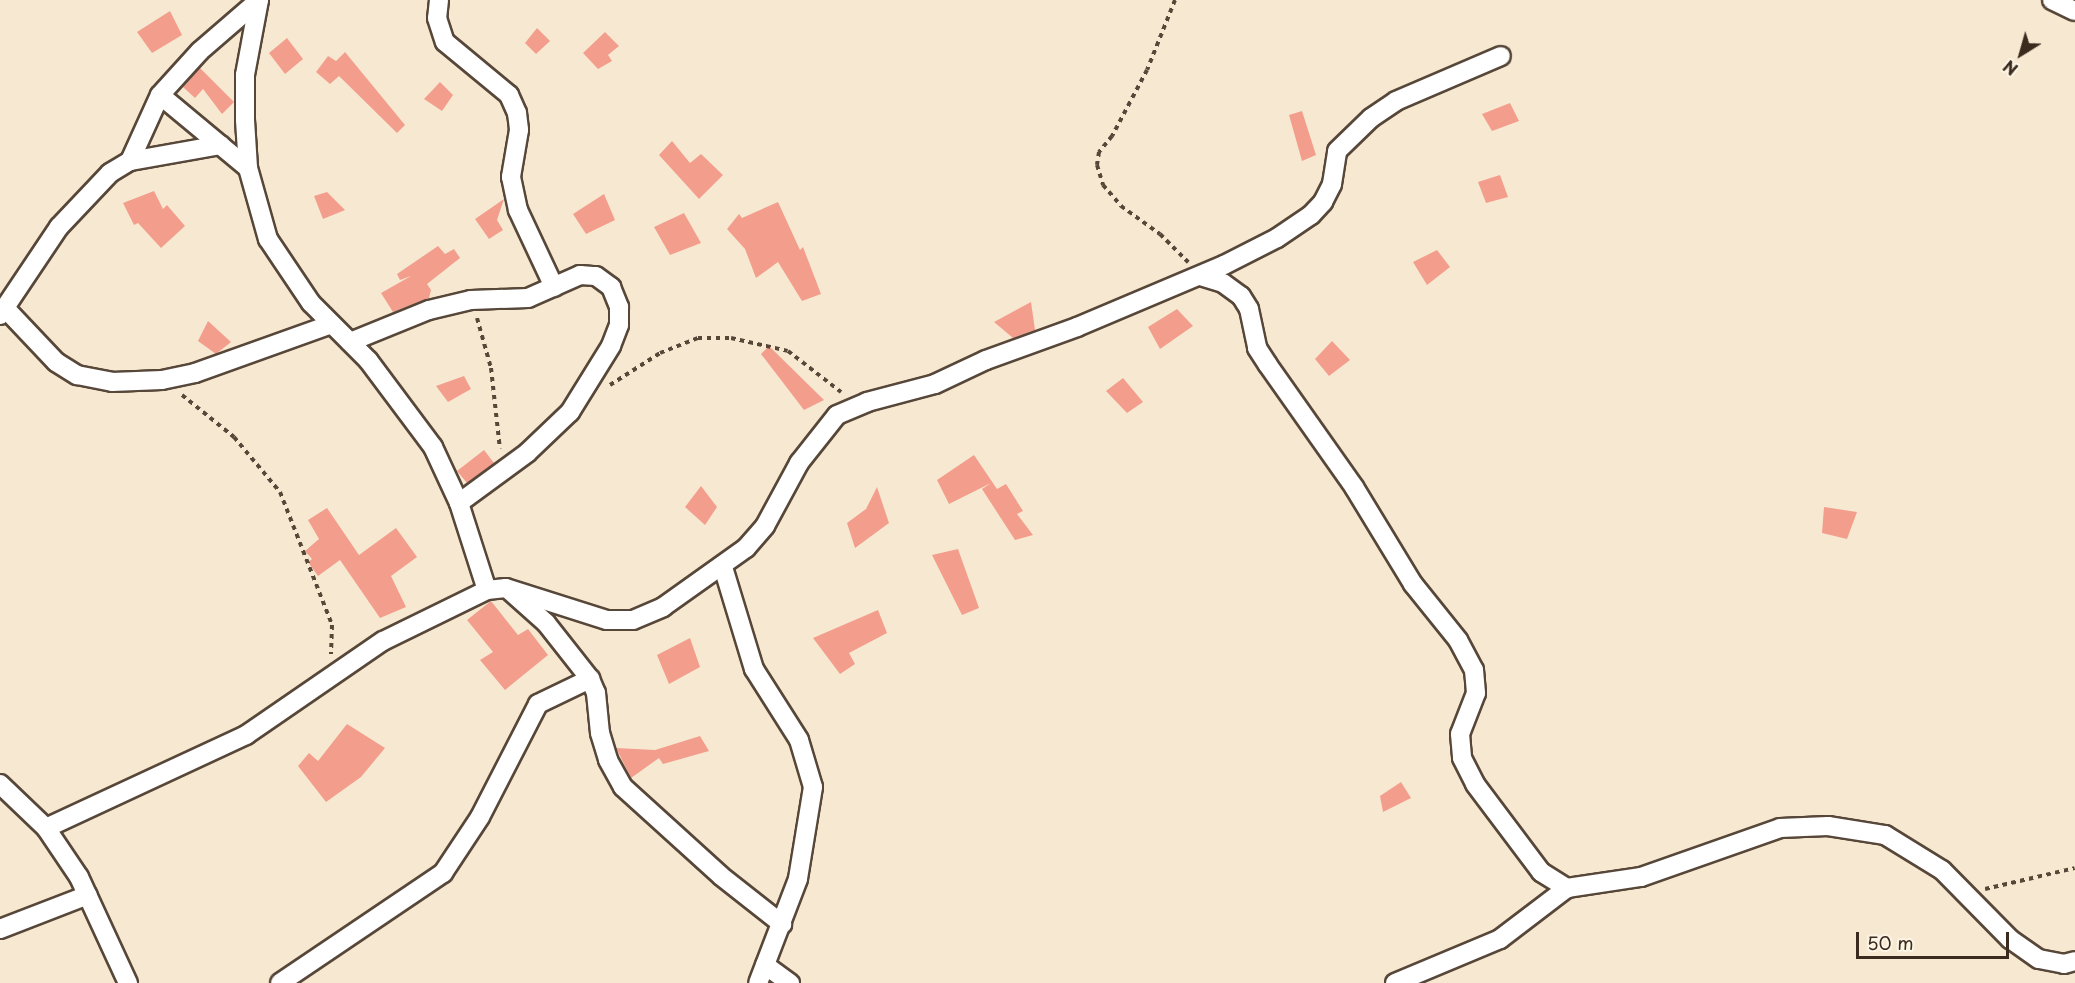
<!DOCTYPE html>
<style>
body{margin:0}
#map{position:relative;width:2075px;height:983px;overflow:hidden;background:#f7e9d1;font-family:"Playpen Sans",sans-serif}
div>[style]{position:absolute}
.building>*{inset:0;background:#f39e8d}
.path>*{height:4px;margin-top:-2px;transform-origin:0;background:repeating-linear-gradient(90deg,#574739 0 4.5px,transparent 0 9px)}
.roads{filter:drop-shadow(2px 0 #574739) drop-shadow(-2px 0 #574739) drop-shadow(0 2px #574739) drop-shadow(0 -2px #574739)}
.minor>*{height:18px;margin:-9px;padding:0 9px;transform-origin:9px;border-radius:9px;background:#fff}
span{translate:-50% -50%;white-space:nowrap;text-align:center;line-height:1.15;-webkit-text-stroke:4.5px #fcf5e5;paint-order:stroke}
.north{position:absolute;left:1991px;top:24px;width:60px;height:60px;-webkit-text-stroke:4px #fcf5e5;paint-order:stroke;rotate:217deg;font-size:16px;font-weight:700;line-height:24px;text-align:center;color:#3b2a1e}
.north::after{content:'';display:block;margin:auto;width:21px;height:27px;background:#3b2a1e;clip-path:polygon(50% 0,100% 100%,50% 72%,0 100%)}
.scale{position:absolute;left:1856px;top:932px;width:153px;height:27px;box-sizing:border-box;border:3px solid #3b2a1e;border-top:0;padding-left:8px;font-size:18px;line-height:21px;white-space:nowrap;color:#3b2a1e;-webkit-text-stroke:4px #fcf5e5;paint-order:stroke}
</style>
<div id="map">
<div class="building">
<i style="clip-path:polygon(170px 11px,182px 35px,152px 53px,137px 32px)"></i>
<i style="clip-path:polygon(537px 28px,550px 41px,536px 54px,525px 43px)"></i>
<i style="clip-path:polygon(605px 32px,619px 46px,608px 55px,612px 61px,598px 69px,583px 53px)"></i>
<i style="clip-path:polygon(287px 38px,303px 59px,285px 74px,269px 53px)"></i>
<i style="clip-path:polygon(345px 52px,405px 125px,397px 133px,339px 76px,330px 84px,316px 72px,328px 56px,336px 61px)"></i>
<i style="clip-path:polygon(200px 68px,234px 102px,222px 114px,203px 89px,195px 98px,183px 87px)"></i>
<i style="clip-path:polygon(440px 82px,453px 95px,442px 111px,424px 99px)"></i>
<i style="clip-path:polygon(1510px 103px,1519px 121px,1492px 131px,1482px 114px)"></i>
<i style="clip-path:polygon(1302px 111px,1316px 155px,1302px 161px,1289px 115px)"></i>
<i style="clip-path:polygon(672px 141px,690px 163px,701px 154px,723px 175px,699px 199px,659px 155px)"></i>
<i style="clip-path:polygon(1500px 175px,1508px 197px,1486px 203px,1478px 182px)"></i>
<i style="clip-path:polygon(154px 191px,163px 209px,167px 205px,185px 226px,161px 248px,138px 223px,134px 225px,123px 203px)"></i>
<i style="clip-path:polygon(327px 192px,345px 210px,323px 219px,314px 196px)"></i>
<i style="clip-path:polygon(604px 194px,615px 220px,586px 234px,573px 214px)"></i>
<i style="clip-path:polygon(504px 199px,497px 220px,503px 230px,489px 239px,475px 219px)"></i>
<i style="clip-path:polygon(778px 202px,800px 250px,803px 247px,821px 294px,802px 301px,778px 262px,756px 278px,745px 249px,727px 229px,739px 214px,742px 218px)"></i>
<i style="clip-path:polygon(684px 213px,701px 243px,670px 255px,654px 227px)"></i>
<i style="clip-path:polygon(438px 246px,445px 254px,454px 249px,460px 258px,427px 284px,431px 290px,429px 298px,393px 312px,381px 293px,411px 276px,400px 280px,397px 274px)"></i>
<i style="clip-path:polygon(1437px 250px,1450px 267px,1427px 285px,1413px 262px)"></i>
<i style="clip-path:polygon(1031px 302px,1035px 330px,1013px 338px,994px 322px)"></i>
<i style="clip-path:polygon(1177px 309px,1193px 326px,1160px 349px,1148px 327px)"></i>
<i style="clip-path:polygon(208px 321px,231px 342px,216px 354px,198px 341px)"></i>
<i style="clip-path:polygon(1332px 341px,1350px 360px,1329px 376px,1315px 359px)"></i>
<i style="clip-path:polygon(769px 346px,824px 400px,804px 410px,761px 354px)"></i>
<i style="clip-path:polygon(464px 376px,471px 389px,448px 402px,436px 386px)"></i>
<i style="clip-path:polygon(1123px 378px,1143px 402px,1127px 413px,1106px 391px)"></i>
<i style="clip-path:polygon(484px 450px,494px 463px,467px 483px,457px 471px)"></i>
<i style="clip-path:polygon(974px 455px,997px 489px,1006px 484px,1023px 511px,1017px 514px,1033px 535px,1015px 540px,982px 489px,991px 483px,949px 504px,937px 480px)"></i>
<i style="clip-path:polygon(701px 486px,717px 507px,705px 525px,685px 507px)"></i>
<i style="clip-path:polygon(877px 487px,889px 523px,855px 548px,847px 523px,866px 509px)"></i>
<i style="clip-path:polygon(1824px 507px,1857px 512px,1847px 539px,1822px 533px)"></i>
<i style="clip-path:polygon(327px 508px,359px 555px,396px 528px,417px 557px,391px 576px,406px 607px,380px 618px,340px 560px,318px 576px,308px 562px,312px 559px,305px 551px,319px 539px,308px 520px)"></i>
<i style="clip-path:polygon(958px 549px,979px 608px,962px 615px,932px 555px)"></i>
<i style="clip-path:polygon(491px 601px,518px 635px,528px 629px,548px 655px,505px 690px,480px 660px,493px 652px,467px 620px)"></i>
<i style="clip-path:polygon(878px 610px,887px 633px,849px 653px,855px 664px,840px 674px,813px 638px)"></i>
<i style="clip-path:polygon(690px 638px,700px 667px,669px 684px,657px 655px)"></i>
<i style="clip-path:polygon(347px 724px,385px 748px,361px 777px,326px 802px,298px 766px,309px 753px,318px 761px)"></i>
<i style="clip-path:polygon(700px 736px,709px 751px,663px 764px,659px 758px,631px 778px,616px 748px,655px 750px)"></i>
<i style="clip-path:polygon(1401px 782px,1411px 798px,1383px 812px,1380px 796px)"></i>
</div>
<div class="path">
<i style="left:1175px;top:0;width:75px;rotate:111.8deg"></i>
<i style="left:1147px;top:70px;width:75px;rotate:117.9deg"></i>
<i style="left:1112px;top:136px;width:21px;rotate:129deg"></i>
<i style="left:1099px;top:152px;width:13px;rotate:99deg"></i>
<i style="left:1097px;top:165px;width:21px;rotate:73deg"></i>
<i style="left:1103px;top:185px;width:28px;rotate:49deg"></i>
<i style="left:1121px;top:206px;width:48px;rotate:35.7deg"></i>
<i style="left:1160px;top:234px;width:40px;rotate:45deg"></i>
<i style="left:477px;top:318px;width:52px;rotate:74.4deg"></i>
<i style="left:491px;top:368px;width:81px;rotate:83.7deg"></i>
<i style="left:610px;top:385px;width:59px;rotate:-32.6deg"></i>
<i style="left:660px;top:353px;width:41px;rotate:-21.5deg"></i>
<i style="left:698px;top:338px;width:33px"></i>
<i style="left:731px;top:338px;width:58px;rotate:12.8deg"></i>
<i style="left:788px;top:351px;width:67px;rotate:37.7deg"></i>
<i style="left:182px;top:395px;width:67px;rotate:38.9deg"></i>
<i style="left:234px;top:437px;width:72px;rotate:50.1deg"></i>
<i style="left:280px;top:492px;width:143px;rotate:68.6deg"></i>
<i style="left:332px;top:625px;width:29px;rotate:92deg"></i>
<i style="left:1985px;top:889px;width:92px;rotate:-13.1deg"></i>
</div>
<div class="roads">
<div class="minor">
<i style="left:259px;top:0;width:76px;rotate:100.6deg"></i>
<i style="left:245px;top:75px;width:45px;rotate:90deg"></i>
<i style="left:245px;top:120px;width:48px;rotate:86.4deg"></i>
<i style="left:248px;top:168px;width:74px;rotate:74.3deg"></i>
<i style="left:268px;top:239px;width:77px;rotate:56.1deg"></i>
<i style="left:311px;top:303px;width:81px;rotate:45deg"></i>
<i style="left:368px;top:360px;width:109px;rotate:53.2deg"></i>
<i style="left:433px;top:447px;width:62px;rotate:65.1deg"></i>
<i style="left:459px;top:503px;width:91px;rotate:72.2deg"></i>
<i style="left:439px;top:0;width:18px;rotate:96deg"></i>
<i style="left:437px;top:18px;width:25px;rotate:72deg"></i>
<i style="left:445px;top:42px;width:83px;rotate:39.6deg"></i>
<i style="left:509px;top:95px;width:20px;rotate:66deg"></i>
<i style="left:517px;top:113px;width:17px;rotate:83deg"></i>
<i style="left:519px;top:130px;width:48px;rotate:99.7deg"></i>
<i style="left:511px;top:177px;width:34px;rotate:78deg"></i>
<i style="left:518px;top:210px;width:85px;rotate:64.9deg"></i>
<i style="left:2052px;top:0;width:25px;rotate:26deg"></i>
<i style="left:160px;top:95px;width:114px;rotate:39.7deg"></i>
<i style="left:130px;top:161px;width:72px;rotate:-65.6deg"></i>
<i style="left:160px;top:95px;width:59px;rotate:-47.7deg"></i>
<i style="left:200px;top:51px;width:78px;rotate:-40.8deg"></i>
<i style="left:1200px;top:276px;width:24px;rotate:17deg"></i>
<i style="left:1223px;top:283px;width:22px;rotate:36deg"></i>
<i style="left:1241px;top:296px;width:15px;rotate:58deg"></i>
<i style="left:1249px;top:309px;width:40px;rotate:78deg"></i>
<i style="left:1257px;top:348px;width:20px;rotate:57deg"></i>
<i style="left:1268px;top:365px;width:149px;rotate:54.8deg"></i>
<i style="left:1354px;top:487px;width:114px;rotate:58.7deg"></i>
<i style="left:1413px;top:584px;width:72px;rotate:51.2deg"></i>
<i style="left:1458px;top:640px;width:34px;rotate:62deg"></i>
<i style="left:1474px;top:670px;width:23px;rotate:85deg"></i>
<i style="left:1476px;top:693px;width:44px;rotate:111.3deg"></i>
<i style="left:1460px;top:734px;width:24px;rotate:85deg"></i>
<i style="left:1462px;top:758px;width:29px;rotate:63deg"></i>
<i style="left:1475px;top:784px;width:110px;rotate:53.1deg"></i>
<i style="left:1541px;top:872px;width:31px;rotate:32deg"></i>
<i style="left:1567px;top:888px;width:75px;rotate:-8.5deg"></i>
<i style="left:1641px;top:877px;width:147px;rotate:-19.4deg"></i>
<i style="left:1780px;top:828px;width:48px;rotate:-2.4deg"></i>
<i style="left:1828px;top:826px;width:58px;rotate:9deg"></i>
<i style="left:1885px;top:835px;width:67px;rotate:31.6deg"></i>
<i style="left:1942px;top:870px;width:97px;rotate:45.4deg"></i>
<i style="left:2010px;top:939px;width:35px;rotate:35deg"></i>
<i style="left:2039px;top:959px;width:25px;rotate:11deg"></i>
<i style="left:2064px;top:964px;width:11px;rotate:-15deg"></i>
<i style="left:5px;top:308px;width:74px;rotate:46.6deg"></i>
<i style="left:56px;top:362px;width:25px;rotate:32deg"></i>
<i style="left:77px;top:375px;width:36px;rotate:11deg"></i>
<i style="left:112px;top:382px;width:50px;rotate:-2.3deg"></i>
<i style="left:162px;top:380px;width:34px;rotate:-12deg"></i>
<i style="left:195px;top:373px;width:145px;rotate:-19.7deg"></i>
<i style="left:0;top:315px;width:106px;rotate:-56.2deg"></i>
<i style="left:59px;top:227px;width:74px;rotate:-46.6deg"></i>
<i style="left:110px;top:173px;width:23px;rotate:-31deg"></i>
<i style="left:130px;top:161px;width:92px;rotate:-10deg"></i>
<i style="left:350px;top:342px;width:85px;rotate:-22.1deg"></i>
<i style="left:429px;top:310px;width:43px;rotate:-13.4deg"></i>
<i style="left:471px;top:300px;width:57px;rotate:-2deg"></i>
<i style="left:528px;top:298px;width:57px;rotate:-23.9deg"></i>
<i style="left:580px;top:275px;width:16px;rotate:4deg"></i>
<i style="left:596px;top:276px;width:19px;rotate:36deg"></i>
<i style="left:611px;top:287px;width:22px;rotate:68deg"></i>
<i style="left:619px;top:307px;width:18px;rotate:90deg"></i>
<i style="left:619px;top:325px;width:22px;rotate:111deg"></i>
<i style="left:611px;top:346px;width:78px;rotate:121.8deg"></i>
<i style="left:570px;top:412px;width:59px;rotate:136.4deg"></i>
<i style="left:527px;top:453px;width:84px;rotate:143.7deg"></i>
<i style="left:723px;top:567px;width:107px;rotate:73.1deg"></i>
<i style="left:754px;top:669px;width:84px;rotate:57.6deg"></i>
<i style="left:799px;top:740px;width:49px;rotate:73.4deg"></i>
<i style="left:813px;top:787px;width:93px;rotate:99.3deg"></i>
<i style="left:798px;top:879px;width:111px;rotate:111deg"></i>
<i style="left:509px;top:590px;width:50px;rotate:41.7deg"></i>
<i style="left:546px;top:623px;width:71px;rotate:51.8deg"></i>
<i style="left:590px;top:679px;width:15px;rotate:67deg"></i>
<i style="left:596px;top:693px;width:40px;rotate:84.3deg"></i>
<i style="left:600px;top:733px;width:28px;rotate:73deg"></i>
<i style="left:608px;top:760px;width:31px;rotate:61deg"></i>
<i style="left:623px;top:787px;width:132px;rotate:42.2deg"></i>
<i style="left:721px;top:876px;width:78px;rotate:38.2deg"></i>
<i style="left:0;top:784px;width:64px;rotate:43.7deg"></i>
<i style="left:46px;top:828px;width:59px;rotate:56deg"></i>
<i style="left:79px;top:877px;width:117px;rotate:65.2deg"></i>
<i style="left:46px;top:828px;width:221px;rotate:-24.9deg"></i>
<i style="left:246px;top:735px;width:166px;rotate:-34.5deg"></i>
<i style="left:383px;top:641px;width:116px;rotate:-26.1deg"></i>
<i style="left:487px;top:590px;width:19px;rotate:-6deg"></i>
<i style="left:506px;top:588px;width:106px;rotate:17.6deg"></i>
<i style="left:607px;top:620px;width:26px"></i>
<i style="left:633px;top:620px;width:33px;rotate:-23deg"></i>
<i style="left:663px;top:607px;width:102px;rotate:-35.4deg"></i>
<i style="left:746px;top:548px;width:29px;rotate:-49deg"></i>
<i style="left:765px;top:526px;width:72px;rotate:-61.6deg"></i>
<i style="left:799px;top:463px;width:61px;rotate:-51.6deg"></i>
<i style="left:837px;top:415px;width:33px;rotate:-23deg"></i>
<i style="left:867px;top:402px;width:70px;rotate:-14.8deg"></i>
<i style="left:935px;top:384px;width:56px;rotate:-25.2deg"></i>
<i style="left:986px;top:360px;width:97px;rotate:-19.9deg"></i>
<i style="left:1077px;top:327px;width:160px;rotate:-22.9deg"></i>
<i style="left:1224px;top:265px;width:59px;rotate:-27deg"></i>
<i style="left:1277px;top:238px;width:41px;rotate:-34.1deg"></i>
<i style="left:1311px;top:215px;width:18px;rotate:-47deg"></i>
<i style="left:1323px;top:202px;width:20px;rotate:-63deg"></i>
<i style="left:1332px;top:184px;width:33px;rotate:-81deg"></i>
<i style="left:1337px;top:151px;width:47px;rotate:-44.1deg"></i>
<i style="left:1371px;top:118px;width:30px;rotate:-34deg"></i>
<i style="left:1396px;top:101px;width:114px;rotate:-23.2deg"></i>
<i style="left:0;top:929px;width:94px;rotate:-21.1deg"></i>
<i style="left:765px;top:965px;width:31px;rotate:36deg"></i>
<i style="left:280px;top:983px;width:197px;rotate:-34deg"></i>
<i style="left:443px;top:873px;width:67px;rotate:-56.5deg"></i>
<i style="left:480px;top:817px;width:127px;rotate:-62.8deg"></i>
<i style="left:538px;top:704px;width:58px;rotate:-25.7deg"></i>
<i style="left:1395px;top:983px;width:114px;rotate:-22.7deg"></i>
<i style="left:1500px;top:939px;width:84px;rotate:-37.3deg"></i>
</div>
</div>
<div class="north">N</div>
<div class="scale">50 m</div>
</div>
